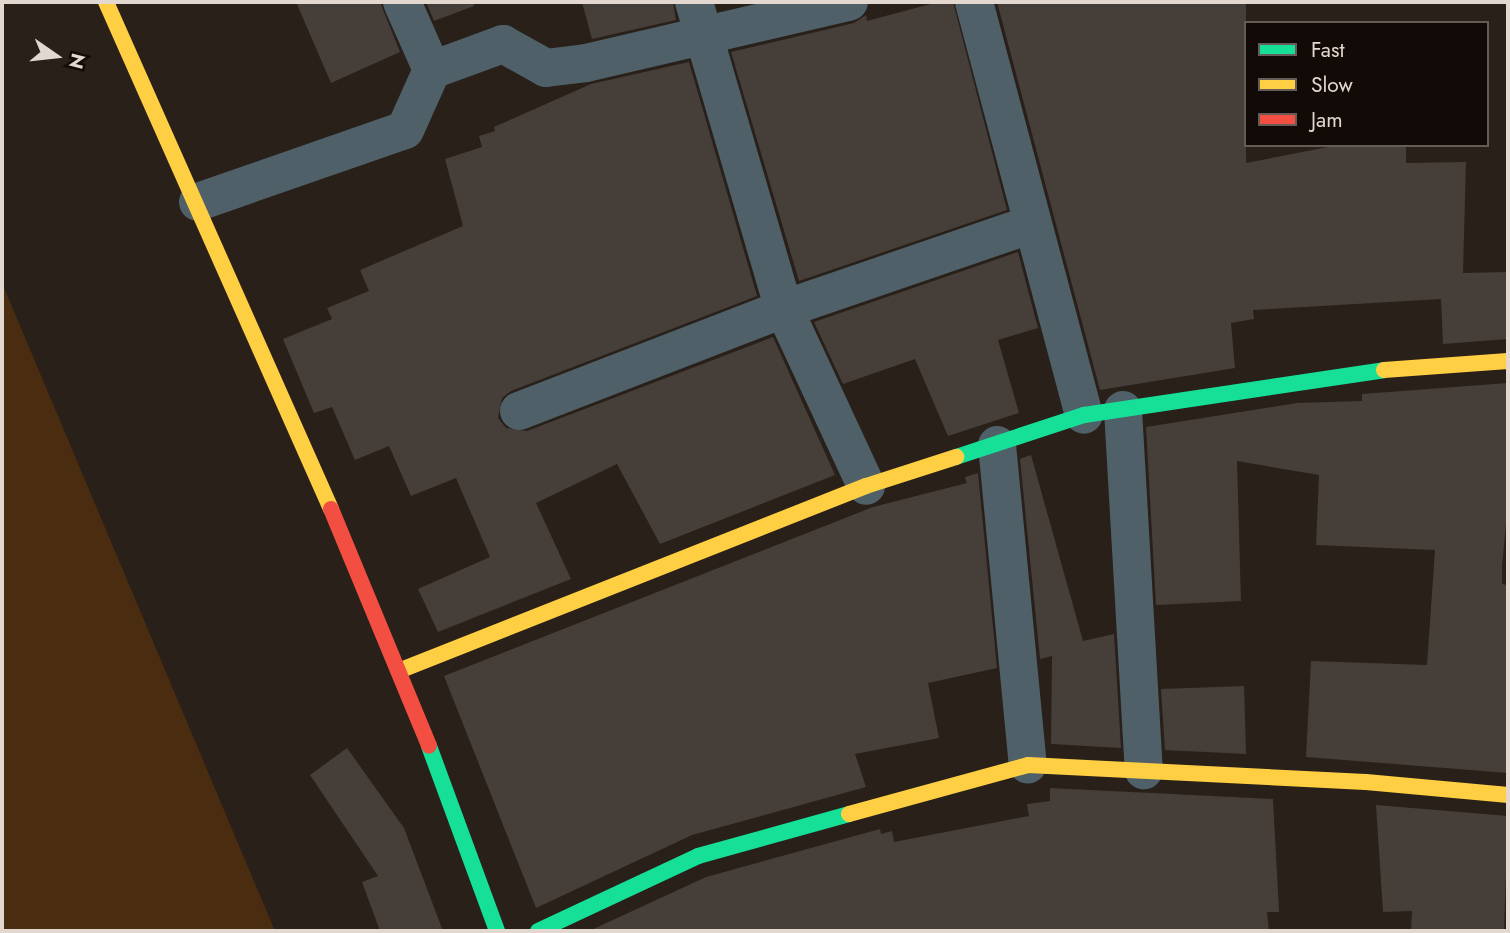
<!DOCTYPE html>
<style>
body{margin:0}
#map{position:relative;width:1510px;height:933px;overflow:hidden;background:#282019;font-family:Jost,sans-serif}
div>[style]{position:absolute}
.green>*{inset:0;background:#4a2c11}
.building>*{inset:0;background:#463e38}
.street>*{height:38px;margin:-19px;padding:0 19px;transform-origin:19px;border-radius:19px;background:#4f6068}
.fast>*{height:16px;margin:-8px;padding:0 8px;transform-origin:8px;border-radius:8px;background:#16e098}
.slow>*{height:16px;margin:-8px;padding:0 8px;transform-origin:8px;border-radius:8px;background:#ffcf43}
.jam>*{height:16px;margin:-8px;padding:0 8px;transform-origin:8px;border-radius:8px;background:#f24e42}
span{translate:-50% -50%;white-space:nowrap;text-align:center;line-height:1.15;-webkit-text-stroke:7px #110a06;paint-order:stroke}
.frame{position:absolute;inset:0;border:4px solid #e3d8d0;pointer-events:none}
.legend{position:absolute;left:1244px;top:21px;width:245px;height:126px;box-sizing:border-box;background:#110a06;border:2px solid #655c57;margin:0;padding:9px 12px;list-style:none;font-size:21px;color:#e3d8d0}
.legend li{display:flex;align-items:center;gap:14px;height:35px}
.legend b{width:35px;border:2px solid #655c57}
.north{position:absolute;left:21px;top:21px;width:70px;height:70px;-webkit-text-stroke:5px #110a06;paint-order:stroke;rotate:104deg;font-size:19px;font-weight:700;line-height:28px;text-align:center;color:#e3d8d0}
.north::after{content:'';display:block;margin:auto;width:24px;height:32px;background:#e3d8d0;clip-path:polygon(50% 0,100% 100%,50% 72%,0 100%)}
</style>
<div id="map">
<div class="green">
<i style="clip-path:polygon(2px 283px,275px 931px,2px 931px)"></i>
</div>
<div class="building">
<i style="clip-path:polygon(296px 2px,380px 2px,400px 52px,331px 83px)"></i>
<i style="clip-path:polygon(426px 2px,473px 2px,474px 6px,434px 21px)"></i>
<i style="clip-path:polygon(582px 2px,673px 2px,676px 20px,592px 39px)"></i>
<i style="clip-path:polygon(938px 2px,953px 2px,1007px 210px,799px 281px,731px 52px,854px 23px,866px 15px,867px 21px)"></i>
<i style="clip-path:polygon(997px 2px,1246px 2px,1246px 163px,1338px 145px,1406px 145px,1406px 163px,1466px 162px,1463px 273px,1508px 272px,1508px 339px,1443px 344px,1441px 299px,1253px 310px,1254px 319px,1231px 323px,1235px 368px,1100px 390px)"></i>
<i style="clip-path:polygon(689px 62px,757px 296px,511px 391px,502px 398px,498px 418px,506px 428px,527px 431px,773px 337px,835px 475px,660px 544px,617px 464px,536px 503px,571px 579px,438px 632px,418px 589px,490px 557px,456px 478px,411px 496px,389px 446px,355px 460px,332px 407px,314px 413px,283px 339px,332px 319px,327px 308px,369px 291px,360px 270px,463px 226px,445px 159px,482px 147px,479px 136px,495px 131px,494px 127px,591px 84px)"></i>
<i style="clip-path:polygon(1018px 252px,1038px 328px,998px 340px,1019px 413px,948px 436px,915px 359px,843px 384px,814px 322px)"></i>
<i style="clip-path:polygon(1508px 383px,1508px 503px,1502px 566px,1502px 584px,1508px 585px,1508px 773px,1306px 757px,1311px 661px,1427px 665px,1435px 550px,1316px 545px,1319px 475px,1237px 461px,1241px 601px,1156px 605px,1146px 427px,1297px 403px,1362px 401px,1362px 394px)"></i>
<i style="clip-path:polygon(1031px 455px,1083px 641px,1114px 634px,1121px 748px,1051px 744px,1052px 656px,1040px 659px,1020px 459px)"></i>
<i style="clip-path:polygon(978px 473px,997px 668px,928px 683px,939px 738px,855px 754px,866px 787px,692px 835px,536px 908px,444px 676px,873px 507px,967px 483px,965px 477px)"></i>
<i style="clip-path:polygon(1244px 686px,1246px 754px,1165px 750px,1161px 689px)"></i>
<i style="clip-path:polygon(347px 748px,404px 828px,443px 931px,380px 931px,362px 882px,378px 876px,310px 775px)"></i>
<i style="clip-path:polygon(1050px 788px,1273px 799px,1279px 912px,1267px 912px,1269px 931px,589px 931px,706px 877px,880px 829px,881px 834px,892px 831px,894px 842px,1029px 816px,1027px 804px,1050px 801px)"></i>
<i style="clip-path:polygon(1376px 805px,1508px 816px,1504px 931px,1411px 931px,1412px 911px,1383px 912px)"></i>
</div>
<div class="street">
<i style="left:402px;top:2px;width:74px;rotate:66.2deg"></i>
<i style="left:694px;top:2px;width:320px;rotate:73.7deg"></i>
<i style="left:784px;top:309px;width:195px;rotate:65.1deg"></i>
<i style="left:974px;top:2px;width:427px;rotate:75.1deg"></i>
<i style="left:198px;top:202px;width:219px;rotate:-19.2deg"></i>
<i style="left:405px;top:130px;width:66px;rotate:-65.8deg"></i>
<i style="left:432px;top:70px;width:76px;rotate:-20.1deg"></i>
<i style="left:503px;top:44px;width:49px;rotate:29.2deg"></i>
<i style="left:546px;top:68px;width:40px;rotate:-7.1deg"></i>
<i style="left:586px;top:63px;width:270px;rotate:-13.1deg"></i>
<i style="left:1123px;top:410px;width:361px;rotate:86.7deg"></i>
<i style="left:519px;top:411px;width:284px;rotate:-21.1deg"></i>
<i style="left:784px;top:309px;width:262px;rotate:-18.9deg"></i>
<i style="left:997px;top:445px;width:321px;rotate:84.5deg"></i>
</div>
<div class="fast">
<i style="left:956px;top:457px;width:135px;rotate:-18.2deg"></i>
<i style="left:1084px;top:415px;width:303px;rotate:-8.5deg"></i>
<i style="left:429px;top:746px;width:197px;rotate:69.8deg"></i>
<i style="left:538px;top:931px;width:177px;rotate:-25.1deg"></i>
<i style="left:698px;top:856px;width:157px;rotate:-15.5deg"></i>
</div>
<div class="slow">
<i style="left:106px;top:2px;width:555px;rotate:66.07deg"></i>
<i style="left:1384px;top:370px;width:124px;rotate:-4.2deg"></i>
<i style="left:401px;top:670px;width:500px;rotate:-21.59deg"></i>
<i style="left:866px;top:486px;width:95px;rotate:-17.9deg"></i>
<i style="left:849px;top:814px;width:186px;rotate:-15.3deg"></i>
<i style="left:1028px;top:765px;width:338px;rotate:2.9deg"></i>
<i style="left:1366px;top:782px;width:143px;rotate:5.2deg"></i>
</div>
<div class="jam">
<i style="left:331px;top:509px;width:256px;rotate:67.5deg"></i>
</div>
<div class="frame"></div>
<ul class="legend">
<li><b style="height:9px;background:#16e098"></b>Fast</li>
<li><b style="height:9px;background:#ffcf43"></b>Slow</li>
<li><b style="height:9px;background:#f24e42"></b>Jam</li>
</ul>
<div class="north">N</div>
</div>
